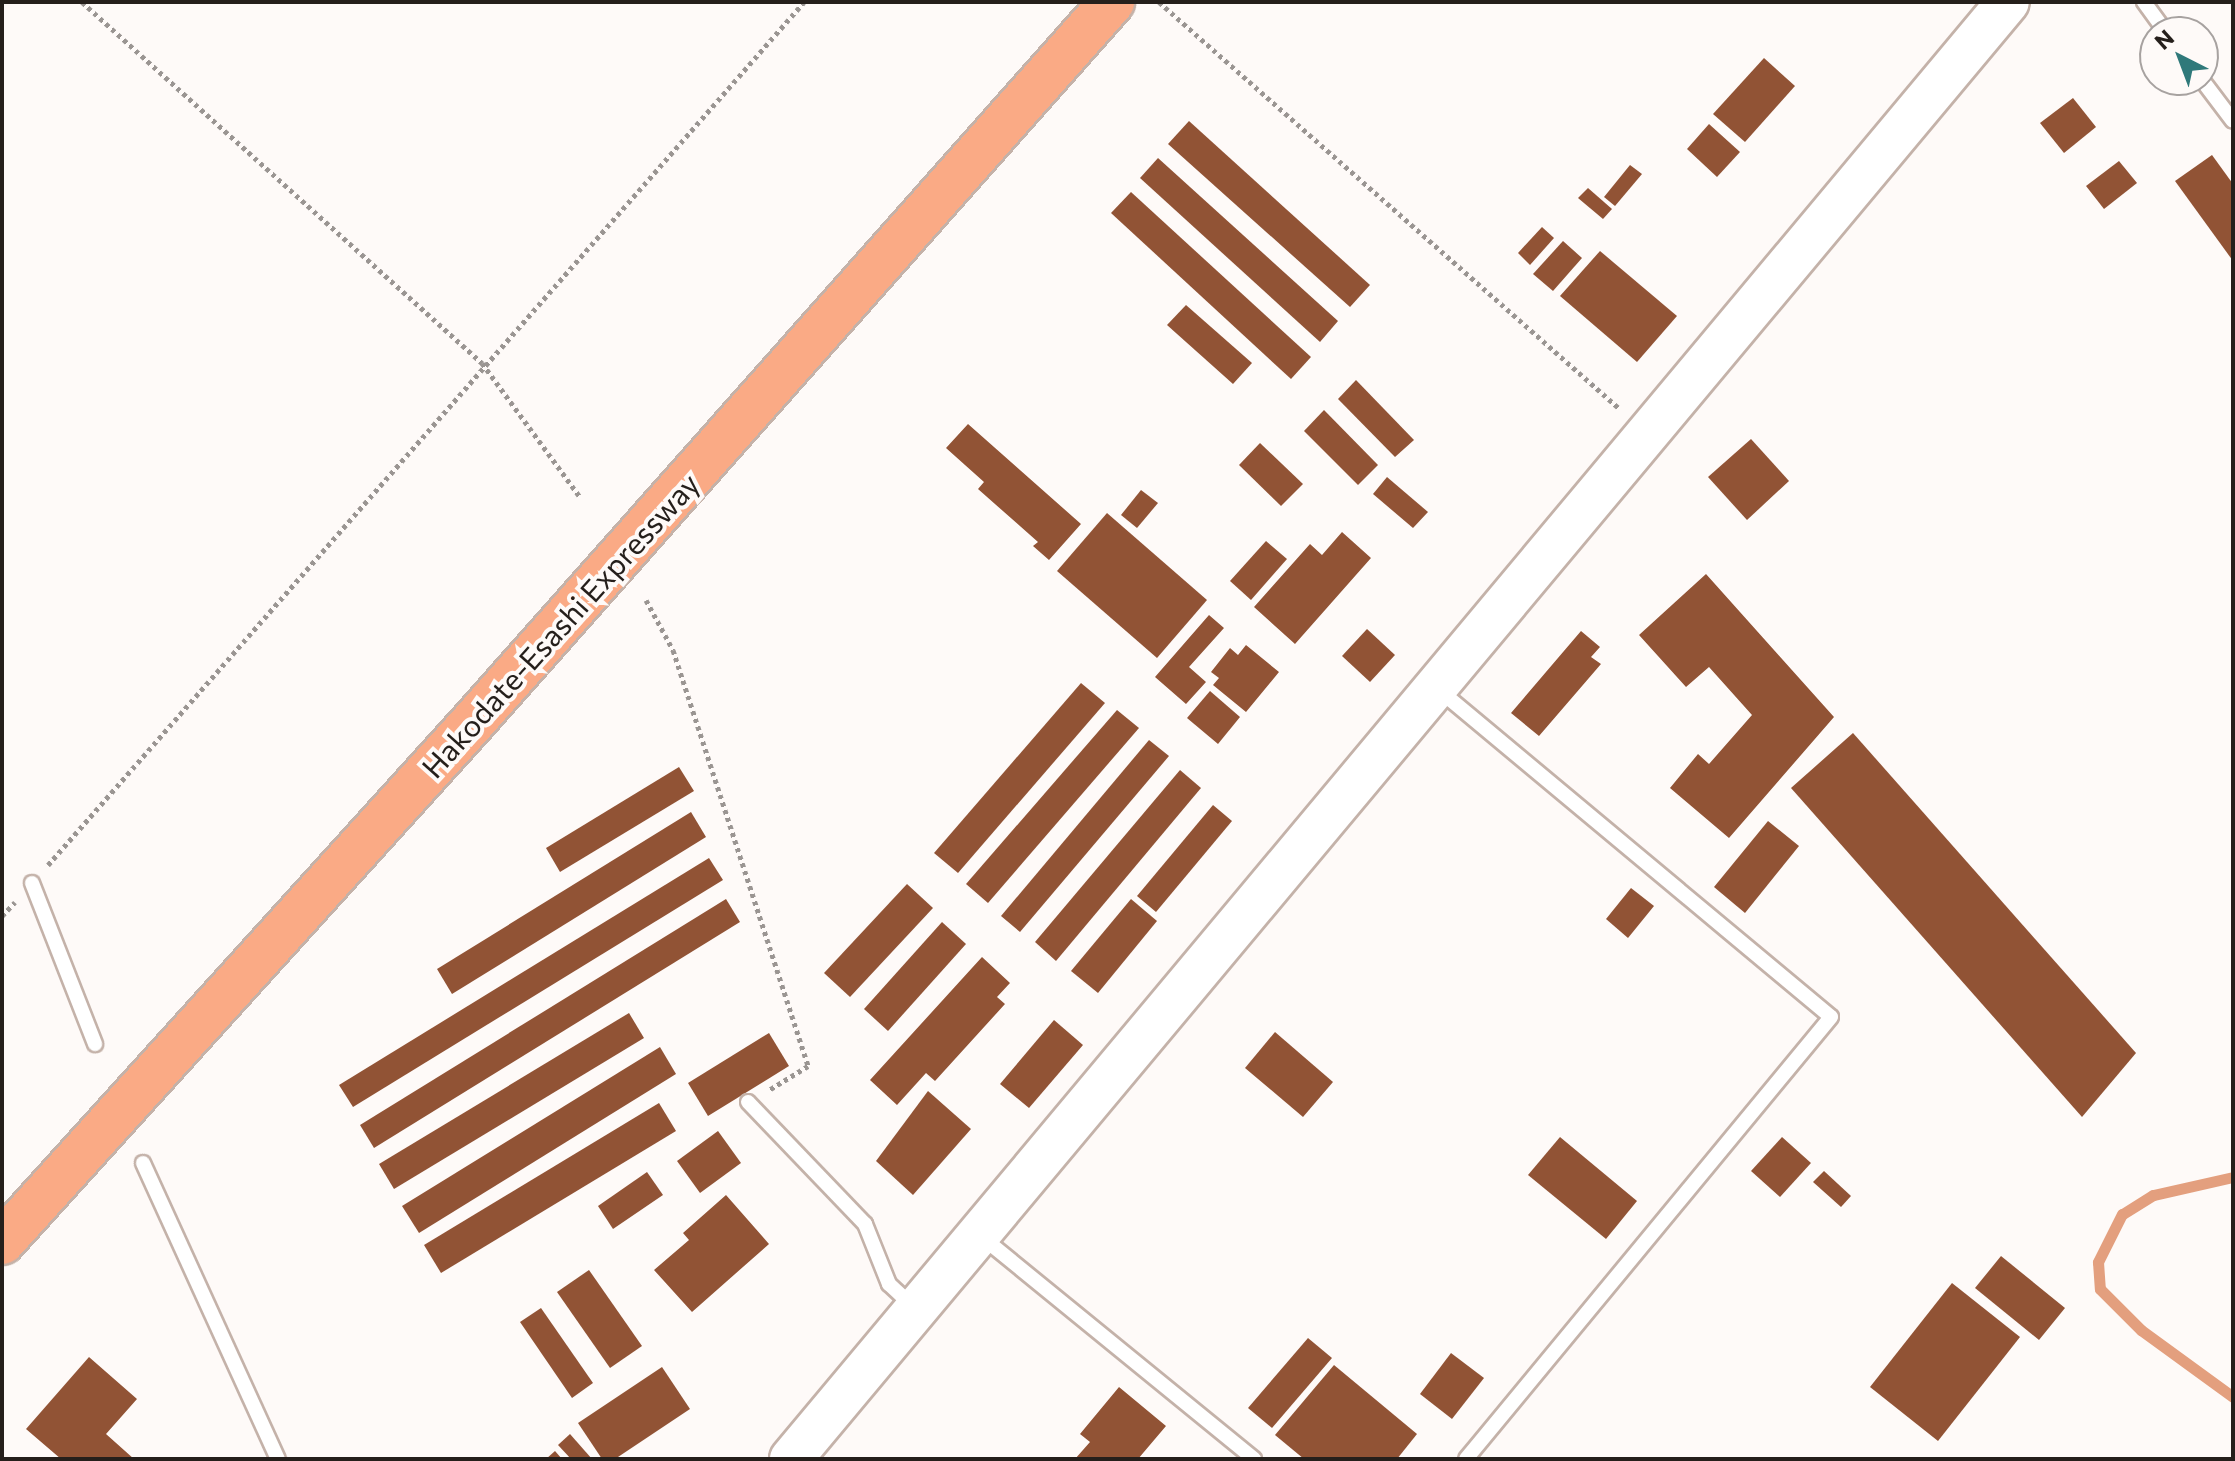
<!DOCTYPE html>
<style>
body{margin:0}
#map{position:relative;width:2235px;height:1461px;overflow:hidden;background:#fefaf8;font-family:Commissioner,sans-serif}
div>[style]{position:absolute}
.stream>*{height:11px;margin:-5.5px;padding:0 5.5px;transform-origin:5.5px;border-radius:5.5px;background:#e39f7e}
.building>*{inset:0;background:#915335}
.path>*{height:5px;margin-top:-2.5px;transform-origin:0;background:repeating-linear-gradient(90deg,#9a9592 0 4px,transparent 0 8px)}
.roads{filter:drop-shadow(2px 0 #c4b2a9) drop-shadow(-2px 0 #c4b2a9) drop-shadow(0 2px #c4b2a9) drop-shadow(0 -2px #c4b2a9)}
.lane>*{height:14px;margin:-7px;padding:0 7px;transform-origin:7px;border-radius:7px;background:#fff}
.secondary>*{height:42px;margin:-21px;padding:0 21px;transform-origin:21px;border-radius:21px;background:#fff}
.highway>*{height:44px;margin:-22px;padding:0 22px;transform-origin:22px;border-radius:22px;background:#faaa85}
span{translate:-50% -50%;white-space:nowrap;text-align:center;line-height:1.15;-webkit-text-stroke:8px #fefaf8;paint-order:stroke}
.street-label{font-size:30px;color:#251f1b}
.frame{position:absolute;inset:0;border:4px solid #251f1b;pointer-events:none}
.north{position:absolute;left:2139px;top:16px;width:80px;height:80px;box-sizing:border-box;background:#fefaf8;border:2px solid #a7a2a0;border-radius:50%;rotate:318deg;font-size:22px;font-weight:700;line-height:32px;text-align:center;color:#251f1b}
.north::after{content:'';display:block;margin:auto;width:28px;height:36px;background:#2f797a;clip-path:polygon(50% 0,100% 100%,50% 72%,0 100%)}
</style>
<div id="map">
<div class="stream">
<i style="left:2233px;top:1177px;width:82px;rotate:167.3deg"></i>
<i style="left:2153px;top:1195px;width:36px;rotate:148deg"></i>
<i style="left:2122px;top:1214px;width:54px;rotate:116.6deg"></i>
<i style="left:2098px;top:1262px;width:27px;rotate:86deg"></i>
<i style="left:2100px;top:1289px;width:58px;rotate:45deg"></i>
<i style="left:2141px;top:1330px;width:114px;rotate:36.1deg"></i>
</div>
<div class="building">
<i style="clip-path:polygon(1764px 58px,1795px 86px,1745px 142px,1713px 114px)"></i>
<i style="clip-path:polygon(2073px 98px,2096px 127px,2064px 153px,2040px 123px)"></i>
<i style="clip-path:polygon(1189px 121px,1370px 285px,1350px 307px,1168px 144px)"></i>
<i style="clip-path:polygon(1709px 124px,1740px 152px,1717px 177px,1687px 149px)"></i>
<i style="clip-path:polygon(2212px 155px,2233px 184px,2233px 261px,2175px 181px)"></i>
<i style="clip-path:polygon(1158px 158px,1338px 321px,1320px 342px,1140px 178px)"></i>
<i style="clip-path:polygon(2119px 161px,2137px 183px,2104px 209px,2086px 186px)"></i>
<i style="clip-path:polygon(1630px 165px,1642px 174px,1615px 206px,1604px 197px)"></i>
<i style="clip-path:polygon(1588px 188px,1612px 209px,1603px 219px,1578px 198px)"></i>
<i style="clip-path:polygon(1131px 192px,1311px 357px,1291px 379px,1111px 213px)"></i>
<i style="clip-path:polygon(1542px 227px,1554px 238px,1530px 265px,1518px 253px)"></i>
<i style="clip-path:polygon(1563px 241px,1582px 258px,1553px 291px,1533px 274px)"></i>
<i style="clip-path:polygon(1600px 251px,1677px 316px,1637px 362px,1560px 296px)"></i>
<i style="clip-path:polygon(1186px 305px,1252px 363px,1233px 384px,1167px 325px)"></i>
<i style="clip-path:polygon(1356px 380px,1414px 440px,1395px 457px,1338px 399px)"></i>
<i style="clip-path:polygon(1324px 410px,1378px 465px,1358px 485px,1304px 431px)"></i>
<i style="clip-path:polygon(968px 424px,1081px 524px,1049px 560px,1033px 546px,1038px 542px,978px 489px,984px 482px,946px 448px)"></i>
<i style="clip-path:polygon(1751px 439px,1789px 481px,1747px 520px,1708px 477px)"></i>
<i style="clip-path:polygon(1260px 443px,1303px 484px,1281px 506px,1239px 465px)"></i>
<i style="clip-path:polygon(1387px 477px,1428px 512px,1413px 528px,1373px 494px)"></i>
<i style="clip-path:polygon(1141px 490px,1158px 503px,1137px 528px,1121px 515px)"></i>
<i style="clip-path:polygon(1107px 513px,1207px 600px,1157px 658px,1057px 571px)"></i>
<i style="clip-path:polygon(1342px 532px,1371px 558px,1295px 644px,1254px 607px,1310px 544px,1322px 555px)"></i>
<i style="clip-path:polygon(1266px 541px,1287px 559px,1251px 600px,1230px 581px)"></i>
<i style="clip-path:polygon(1706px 574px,1834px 717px,1729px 838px,1670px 788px,1698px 754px,1709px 764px,1752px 715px,1709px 667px,1686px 687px,1639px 635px)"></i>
<i style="clip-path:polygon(1209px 615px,1224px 628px,1189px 667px,1206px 682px,1186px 704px,1155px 677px)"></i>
<i style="clip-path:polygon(1367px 629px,1395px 655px,1370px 682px,1342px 656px)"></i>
<i style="clip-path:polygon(1581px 631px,1600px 647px,1591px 657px,1601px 664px,1539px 736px,1511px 713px)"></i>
<i style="clip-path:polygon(1246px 645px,1279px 672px,1246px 712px,1213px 685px,1219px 678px,1211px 672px,1230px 648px,1238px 655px)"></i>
<i style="clip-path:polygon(1081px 683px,1105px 703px,958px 873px,934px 853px)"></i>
<i style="clip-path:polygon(1210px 691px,1240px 717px,1218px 744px,1187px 718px)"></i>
<i style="clip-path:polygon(1117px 710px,1139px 728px,988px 903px,966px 884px)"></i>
<i style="clip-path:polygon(1853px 733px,2136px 1053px,2082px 1117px,1791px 788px)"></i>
<i style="clip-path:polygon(1149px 740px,1169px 756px,1020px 932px,1001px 916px)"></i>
<i style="clip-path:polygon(679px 767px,694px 791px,560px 872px,546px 848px)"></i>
<i style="clip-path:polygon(1180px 770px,1201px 788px,1056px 961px,1035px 942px)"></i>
<i style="clip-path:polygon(1213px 805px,1232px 821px,1156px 912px,1137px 896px)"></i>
<i style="clip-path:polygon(691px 812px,706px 837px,452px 994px,437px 969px)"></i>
<i style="clip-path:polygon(1768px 821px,1799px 846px,1745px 913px,1714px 887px)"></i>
<i style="clip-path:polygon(709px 858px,723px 880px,353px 1107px,339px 1085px)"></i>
<i style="clip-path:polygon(907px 884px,933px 908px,850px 997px,824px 973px)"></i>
<i style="clip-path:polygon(1631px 888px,1654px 906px,1628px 938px,1606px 919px)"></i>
<i style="clip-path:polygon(726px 899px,740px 922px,374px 1148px,360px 1125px)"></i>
<i style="clip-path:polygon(1131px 899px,1157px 921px,1098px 993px,1071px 971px)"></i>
<i style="clip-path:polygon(942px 922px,966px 944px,888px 1031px,864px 1009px)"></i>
<i style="clip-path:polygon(982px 957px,1010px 983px,997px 997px,1005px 1004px,935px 1081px,926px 1073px,897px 1105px,870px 1080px)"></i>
<i style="clip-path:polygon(629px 1013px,644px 1038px,394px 1189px,379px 1164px)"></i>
<i style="clip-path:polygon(1054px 1020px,1083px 1045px,1029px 1108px,1000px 1084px)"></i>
<i style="clip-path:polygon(1275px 1032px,1333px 1082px,1303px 1117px,1245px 1068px)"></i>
<i style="clip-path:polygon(769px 1033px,789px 1066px,708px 1116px,688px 1083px)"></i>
<i style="clip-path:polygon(660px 1047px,676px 1074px,419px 1233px,402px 1206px)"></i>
<i style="clip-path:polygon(928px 1091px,971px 1129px,913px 1195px,876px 1161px)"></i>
<i style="clip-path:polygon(659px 1103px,676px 1131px,441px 1273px,424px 1245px)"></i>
<i style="clip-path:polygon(718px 1131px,741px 1163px,700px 1193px,677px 1161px)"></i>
<i style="clip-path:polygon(1560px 1137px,1637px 1201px,1606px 1239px,1528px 1175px)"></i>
<i style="clip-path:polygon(1782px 1137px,1811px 1163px,1780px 1197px,1751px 1171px)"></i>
<i style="clip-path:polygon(1824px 1171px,1851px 1196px,1841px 1207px,1813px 1182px)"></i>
<i style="clip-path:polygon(647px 1172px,663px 1195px,613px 1229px,598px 1206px)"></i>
<i style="clip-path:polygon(726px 1195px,769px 1244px,692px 1312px,654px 1270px,689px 1240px,683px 1233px)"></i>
<i style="clip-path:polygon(2001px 1256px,2065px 1308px,2039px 1340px,1975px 1288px)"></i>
<i style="clip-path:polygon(589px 1270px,642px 1346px,610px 1368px,557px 1292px)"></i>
<i style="clip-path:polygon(1952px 1283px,2020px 1337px,1938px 1441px,1870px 1387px)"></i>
<i style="clip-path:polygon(541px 1308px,593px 1383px,572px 1398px,520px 1322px)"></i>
<i style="clip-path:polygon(1308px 1338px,1332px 1358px,1272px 1428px,1248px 1408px)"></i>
<i style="clip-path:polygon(1451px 1353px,1484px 1378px,1452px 1419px,1420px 1394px)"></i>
<i style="clip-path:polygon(89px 1357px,137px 1399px,106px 1434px,134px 1459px,61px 1459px,26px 1429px)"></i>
<i style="clip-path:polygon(1334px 1365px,1417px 1434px,1397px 1459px,1304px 1459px,1275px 1435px)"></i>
<i style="clip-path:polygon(662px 1367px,690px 1409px,615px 1459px,602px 1459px,578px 1423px)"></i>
<i style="clip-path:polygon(1119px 1387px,1166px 1426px,1138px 1459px,1075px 1459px,1090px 1442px,1080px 1434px)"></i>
<i style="clip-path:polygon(570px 1434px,592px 1459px,571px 1459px,558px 1445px)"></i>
<i style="clip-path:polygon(555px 1451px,562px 1459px,546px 1459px)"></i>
</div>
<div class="path">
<i style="left:82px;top:2px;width:539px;rotate:42.07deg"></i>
<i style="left:482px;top:363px;width:166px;rotate:53.8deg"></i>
<i style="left:1159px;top:2px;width:615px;rotate:41.44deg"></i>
<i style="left:646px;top:600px;width:57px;rotate:61.6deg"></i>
<i style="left:673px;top:650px;width:437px;rotate:72deg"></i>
<i style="left:808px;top:1066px;width:46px;rotate:148.4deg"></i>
<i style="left:48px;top:865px;width:1147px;rotate:-48.78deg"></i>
<i style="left:2px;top:916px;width:19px;rotate:-47deg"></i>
</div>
<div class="roads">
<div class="lane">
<i style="left:2144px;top:2px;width:37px;rotate:54deg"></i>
<i style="left:2202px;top:80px;width:51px;rotate:52.9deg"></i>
<i style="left:1439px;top:690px;width:510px;rotate:39.83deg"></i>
<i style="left:1831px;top:1017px;width:573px;rotate:129.55deg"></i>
<i style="left:32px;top:883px;width:173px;rotate:68.6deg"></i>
<i style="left:748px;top:1102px;width:169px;rotate:46.2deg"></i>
<i style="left:865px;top:1224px;width:65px;rotate:68.2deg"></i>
<i style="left:889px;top:1284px;width:35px;rotate:43deg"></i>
<i style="left:143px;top:1163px;width:325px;rotate:65.5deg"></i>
<i style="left:982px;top:1237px;width:351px;rotate:39.2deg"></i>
</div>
<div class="secondary">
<i style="left:791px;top:1459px;width:1898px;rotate:-50.13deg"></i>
</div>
<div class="highway">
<i style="left:2px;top:1242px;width:702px;rotate:-47.83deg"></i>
<i style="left:473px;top:722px;width:963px;rotate:-48.41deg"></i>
</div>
</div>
<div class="street-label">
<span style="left:560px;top:625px;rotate:-48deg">Hakodate-Esashi Expressway</span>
</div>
<div class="frame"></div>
<div class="north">N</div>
</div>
